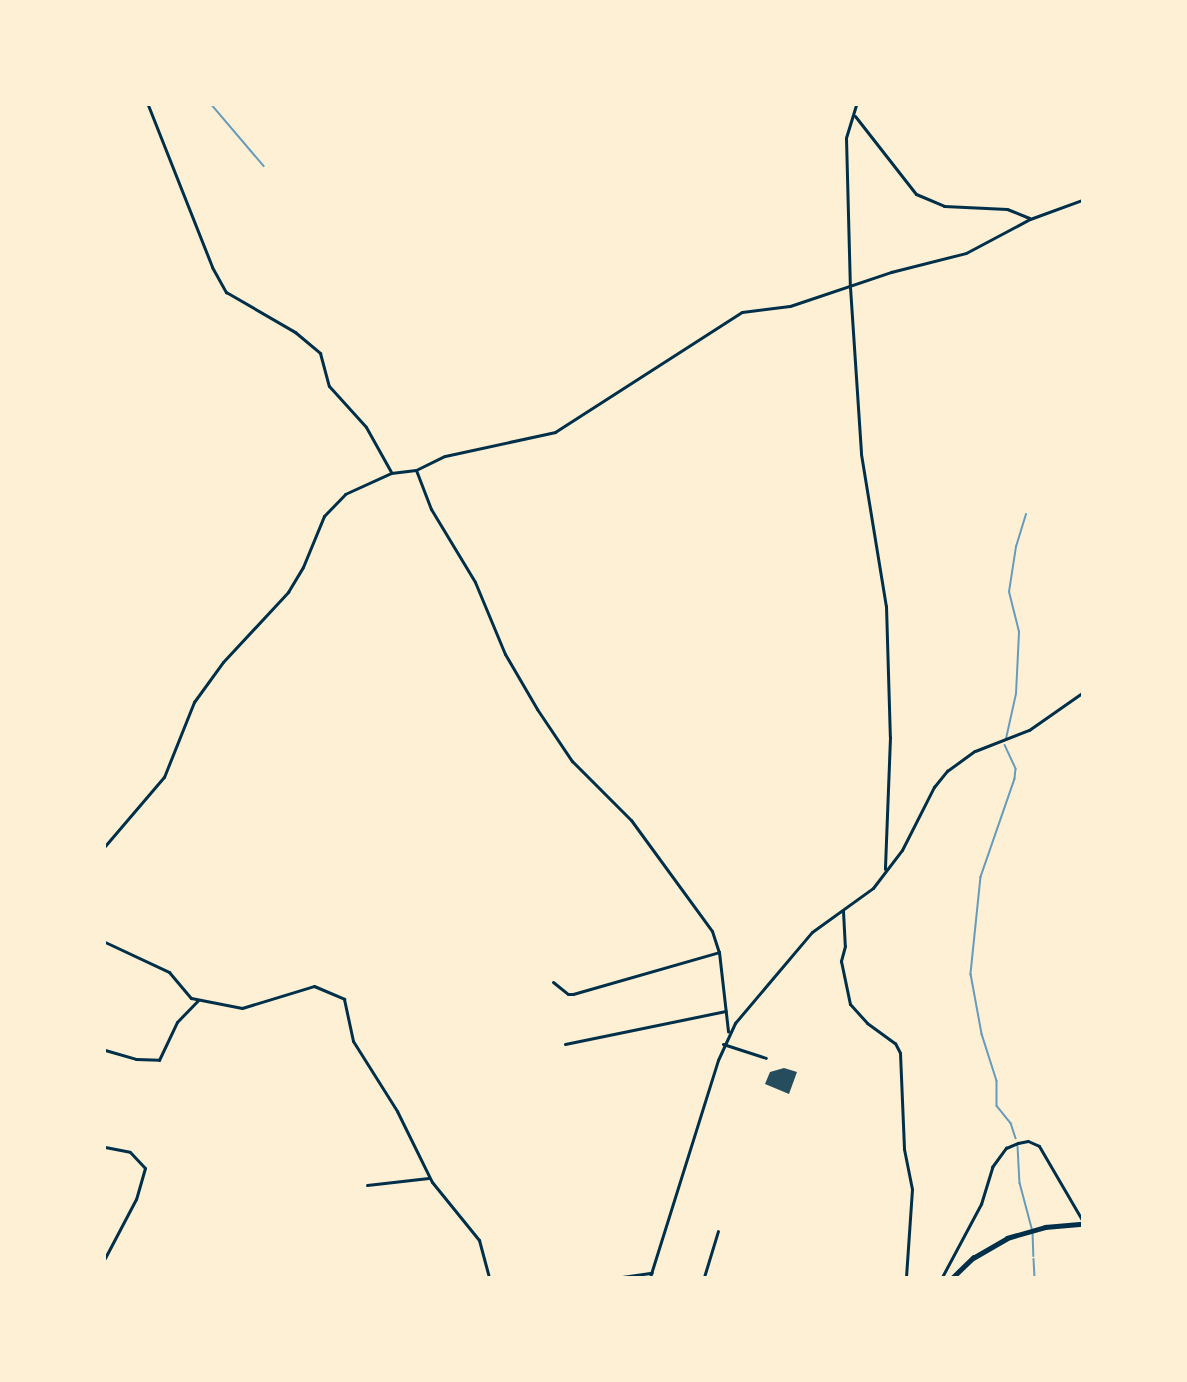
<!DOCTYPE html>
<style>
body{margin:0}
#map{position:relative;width:1187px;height:1382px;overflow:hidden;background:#fdf0d5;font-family:Inter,sans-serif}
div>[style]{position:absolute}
.stream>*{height:1.5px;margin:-0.75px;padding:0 0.75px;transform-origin:0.75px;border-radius:0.75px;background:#669bbc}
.building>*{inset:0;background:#264d5e}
.minor>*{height:3px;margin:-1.5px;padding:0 1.5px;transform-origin:1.5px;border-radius:1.5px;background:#003049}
.primary>*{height:4.5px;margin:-2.25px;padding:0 2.25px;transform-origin:2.25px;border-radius:2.25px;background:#003049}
span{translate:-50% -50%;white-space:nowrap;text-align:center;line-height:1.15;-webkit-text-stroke:5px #fdf0d5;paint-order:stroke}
.frame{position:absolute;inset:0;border:106px solid #fdf0d5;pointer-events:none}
</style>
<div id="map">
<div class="stream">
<i style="left:212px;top:105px;width:80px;rotate:49.6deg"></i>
<i style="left:1006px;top:739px;width:46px;rotate:-77.5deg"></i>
<i style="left:1016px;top:694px;width:62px;rotate:-87.2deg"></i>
<i style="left:1019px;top:632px;width:41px;rotate:-104deg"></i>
<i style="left:1009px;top:592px;width:46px;rotate:-81.2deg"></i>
<i style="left:1016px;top:547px;width:34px;rotate:-73deg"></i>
<i style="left:1005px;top:745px;width:26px;rotate:65deg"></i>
<i style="left:1016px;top:769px;width:10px;rotate:96deg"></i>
<i style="left:1015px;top:779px;width:104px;rotate:109.1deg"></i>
<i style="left:981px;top:877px;width:98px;rotate:95.9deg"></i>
<i style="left:971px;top:974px;width:61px;rotate:79.6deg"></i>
<i style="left:982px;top:1034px;width:49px;rotate:72.3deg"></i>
<i style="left:997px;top:1081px;width:25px;rotate:90deg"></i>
<i style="left:997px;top:1106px;width:22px;rotate:51deg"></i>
<i style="left:1011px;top:1123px;width:16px;rotate:72deg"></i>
<i style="left:1018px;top:1146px;width:37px;rotate:87deg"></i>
<i style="left:1020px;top:1183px;width:47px;rotate:75.1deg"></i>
<i style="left:1033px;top:1232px;width:24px;rotate:88deg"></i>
<i style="left:1034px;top:1259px;width:18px;rotate:87deg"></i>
</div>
<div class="building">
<i style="clip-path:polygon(784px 1068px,797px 1072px,789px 1094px,765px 1084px,770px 1072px)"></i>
</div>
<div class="minor">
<i style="left:148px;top:105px;width:174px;rotate:68.4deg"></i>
<i style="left:212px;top:267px;width:29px;rotate:61deg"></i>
<i style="left:226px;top:292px;width:80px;rotate:30.1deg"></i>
<i style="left:295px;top:332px;width:33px;rotate:40deg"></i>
<i style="left:320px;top:353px;width:34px;rotate:75deg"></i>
<i style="left:329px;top:386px;width:55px;rotate:47.9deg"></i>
<i style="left:366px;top:427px;width:51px;rotate:60.9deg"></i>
<i style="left:856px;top:105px;width:34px;rotate:107deg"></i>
<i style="left:846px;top:138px;width:149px;rotate:88.5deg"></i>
<i style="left:850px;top:287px;width:167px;rotate:86.2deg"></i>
<i style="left:861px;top:454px;width:154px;rotate:80.7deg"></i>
<i style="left:886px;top:606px;width:131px;rotate:88.3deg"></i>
<i style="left:890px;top:737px;width:132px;rotate:92.2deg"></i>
<i style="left:855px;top:116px;width:99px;rotate:52deg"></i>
<i style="left:916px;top:194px;width:30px;rotate:23deg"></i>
<i style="left:944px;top:206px;width:63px;rotate:2.7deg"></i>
<i style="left:1007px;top:209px;width:24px;rotate:22deg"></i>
<i style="left:416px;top:470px;width:42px;rotate:69deg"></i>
<i style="left:431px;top:509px;width:85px;rotate:58.9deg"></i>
<i style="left:475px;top:582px;width:78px;rotate:67.4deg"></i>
<i style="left:505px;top:654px;width:64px;rotate:59.8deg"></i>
<i style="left:537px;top:709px;width:63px;rotate:56.1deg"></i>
<i style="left:572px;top:761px;width:83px;rotate:45deg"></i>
<i style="left:631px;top:820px;width:137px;rotate:53.9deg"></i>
<i style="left:712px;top:931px;width:22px;rotate:72deg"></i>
<i style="left:719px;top:952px;width:80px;rotate:83.5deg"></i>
<i style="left:105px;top:846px;width:91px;rotate:-49.5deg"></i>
<i style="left:164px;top:777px;width:81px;rotate:-68.2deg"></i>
<i style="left:194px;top:702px;width:49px;rotate:-54.1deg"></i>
<i style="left:223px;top:662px;width:96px;rotate:-47.1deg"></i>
<i style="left:288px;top:592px;width:29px;rotate:-59deg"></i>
<i style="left:303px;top:567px;width:55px;rotate:-67.6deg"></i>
<i style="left:324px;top:516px;width:30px;rotate:-46deg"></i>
<i style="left:345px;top:494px;width:51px;rotate:-24.5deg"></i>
<i style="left:391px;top:473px;width:25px;rotate:-7deg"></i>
<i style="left:416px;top:470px;width:32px;rotate:-26deg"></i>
<i style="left:445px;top:456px;width:113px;rotate:-12.3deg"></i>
<i style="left:555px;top:432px;width:222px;rotate:-32.7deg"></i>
<i style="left:742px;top:312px;width:48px;rotate:-7.1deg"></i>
<i style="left:790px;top:306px;width:107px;rotate:-18.6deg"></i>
<i style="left:891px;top:272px;width:77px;rotate:-14.2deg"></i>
<i style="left:966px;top:253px;width:72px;rotate:-28deg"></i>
<i style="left:1030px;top:219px;width:55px;rotate:-20.1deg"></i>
<i style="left:843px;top:911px;width:35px;rotate:87deg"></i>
<i style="left:845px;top:946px;width:16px;rotate:105deg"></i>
<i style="left:841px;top:961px;width:44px;rotate:78.2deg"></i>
<i style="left:850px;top:1004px;width:25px;rotate:48deg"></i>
<i style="left:867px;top:1023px;width:34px;rotate:36deg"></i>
<i style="left:895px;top:1043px;width:11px;rotate:63deg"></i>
<i style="left:900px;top:1053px;width:96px;rotate:87.6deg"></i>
<i style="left:904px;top:1149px;width:41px;rotate:78.7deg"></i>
<i style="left:912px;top:1189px;width:88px;rotate:93.9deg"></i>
<i style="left:105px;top:942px;width:71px;rotate:25.1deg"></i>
<i style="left:169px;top:972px;width:34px;rotate:50deg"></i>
<i style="left:191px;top:998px;width:52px;rotate:11.1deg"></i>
<i style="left:242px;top:1008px;width:75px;rotate:-17deg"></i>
<i style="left:314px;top:986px;width:33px;rotate:23deg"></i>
<i style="left:344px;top:999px;width:43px;rotate:77.9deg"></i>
<i style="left:353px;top:1041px;width:83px;rotate:57.8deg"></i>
<i style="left:397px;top:1111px;width:79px;rotate:63.8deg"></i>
<i style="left:432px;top:1182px;width:75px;rotate:51deg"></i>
<i style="left:479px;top:1240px;width:38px;rotate:75deg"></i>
<i style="left:553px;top:982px;width:19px;rotate:39deg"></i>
<i style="left:568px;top:994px;width:5px"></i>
<i style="left:573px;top:994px;width:152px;rotate:-16deg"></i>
<i style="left:565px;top:1044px;width:164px;rotate:-11.6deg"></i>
<i style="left:723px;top:1044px;width:45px;rotate:18deg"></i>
<i style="left:105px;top:1050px;width:32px;rotate:16deg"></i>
<i style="left:136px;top:1059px;width:23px;rotate:2deg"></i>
<i style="left:159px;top:1060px;width:42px;rotate:-64.7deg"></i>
<i style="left:177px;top:1022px;width:30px;rotate:-46deg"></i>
<i style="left:105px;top:1147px;width:25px;rotate:11deg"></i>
<i style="left:130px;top:1152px;width:22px;rotate:47deg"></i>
<i style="left:145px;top:1168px;width:32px;rotate:106deg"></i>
<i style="left:136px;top:1199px;width:67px;rotate:117.7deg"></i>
<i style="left:367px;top:1185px;width:62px;rotate:-6.4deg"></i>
<i style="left:622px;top:1277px;width:30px;rotate:-8deg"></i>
<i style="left:650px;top:1277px;width:227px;rotate:-72.6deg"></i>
<i style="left:718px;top:1060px;width:41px;rotate:-65.3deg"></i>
<i style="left:735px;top:1023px;width:119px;rotate:-49.8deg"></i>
<i style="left:812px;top:932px;width:75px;rotate:-35.8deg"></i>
<i style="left:873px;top:888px;width:48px;rotate:-52.7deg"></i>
<i style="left:902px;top:850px;width:71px;rotate:-63.1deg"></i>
<i style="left:934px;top:787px;width:21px;rotate:-51deg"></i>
<i style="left:947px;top:771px;width:34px;rotate:-36deg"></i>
<i style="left:975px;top:751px;width:58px;rotate:-21.3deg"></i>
<i style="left:1029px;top:730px;width:65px;rotate:-34.9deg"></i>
<i style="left:704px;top:1277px;width:48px;rotate:-73.1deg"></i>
<i style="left:942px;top:1277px;width:83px;rotate:-61.9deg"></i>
<i style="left:981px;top:1204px;width:39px;rotate:-73deg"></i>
<i style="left:992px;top:1167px;width:24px;rotate:-54deg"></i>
<i style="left:1006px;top:1148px;width:13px;rotate:-23deg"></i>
<i style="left:1018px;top:1143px;width:10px;rotate:-11deg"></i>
<i style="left:1028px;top:1141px;width:12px;rotate:24deg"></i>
<i style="left:1039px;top:1146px;width:86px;rotate:59.8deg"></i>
</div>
<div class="primary">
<i style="left:953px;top:1277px;width:28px;rotate:-44deg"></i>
<i style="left:973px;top:1258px;width:39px;rotate:-30deg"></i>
<i style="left:1007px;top:1238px;width:40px;rotate:-16deg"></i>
<i style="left:1045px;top:1227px;width:37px;rotate:-5deg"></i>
</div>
<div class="frame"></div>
</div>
